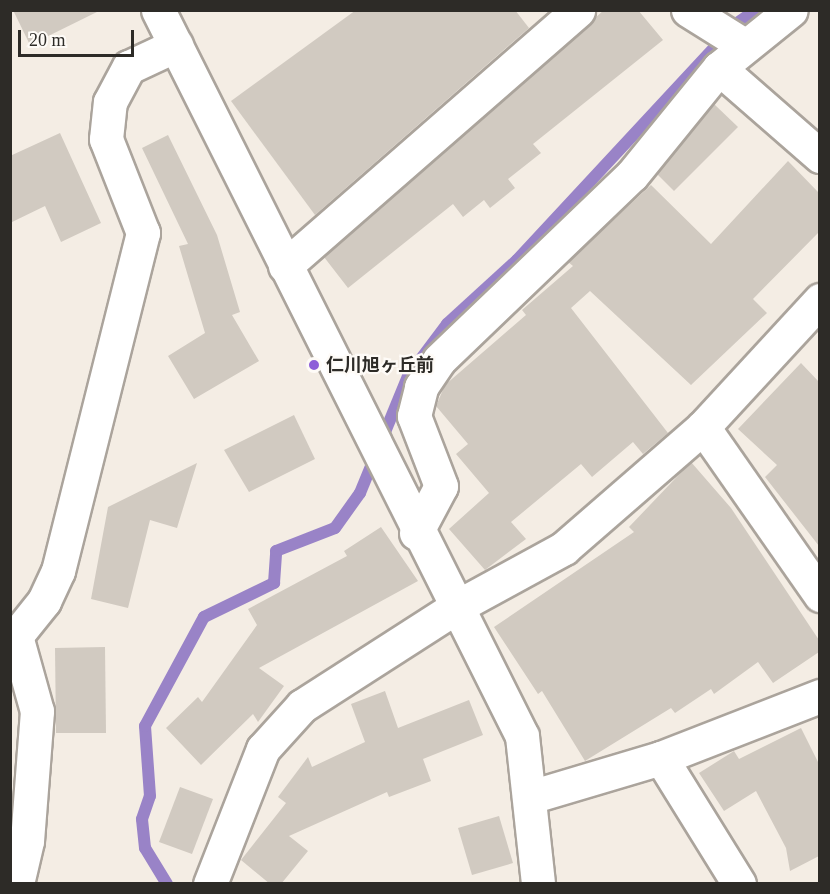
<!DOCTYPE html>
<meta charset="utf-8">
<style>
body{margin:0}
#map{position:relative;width:830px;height:894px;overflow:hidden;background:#f4ede4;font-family:"Times New Roman","Noto Sans JP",serif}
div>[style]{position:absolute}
.stream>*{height:12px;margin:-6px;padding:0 6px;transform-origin:6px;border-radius:6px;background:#9983c7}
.building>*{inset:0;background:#d1cac1}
.roads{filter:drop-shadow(2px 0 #aba49c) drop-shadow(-2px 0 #aba49c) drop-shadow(0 2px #aba49c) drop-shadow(0 -2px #aba49c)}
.minor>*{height:33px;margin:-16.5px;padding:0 16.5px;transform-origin:16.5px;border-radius:16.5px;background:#fff}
.tertiary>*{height:33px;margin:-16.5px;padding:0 16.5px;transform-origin:16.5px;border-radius:16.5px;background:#fff}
.dots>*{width:16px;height:16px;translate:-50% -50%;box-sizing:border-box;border:3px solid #fefbf7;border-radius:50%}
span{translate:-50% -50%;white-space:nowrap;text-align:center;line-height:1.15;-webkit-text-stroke:4.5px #fefbf7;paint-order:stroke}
.poi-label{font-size:18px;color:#2d2b27;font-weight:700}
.left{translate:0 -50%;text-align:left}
.frame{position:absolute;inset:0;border:12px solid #2d2b27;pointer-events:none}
.scale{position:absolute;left:18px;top:30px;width:116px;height:27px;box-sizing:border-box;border:3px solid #2d2b27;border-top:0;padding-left:8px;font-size:18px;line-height:21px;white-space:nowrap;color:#2d2b27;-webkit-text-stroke:4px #fefbf7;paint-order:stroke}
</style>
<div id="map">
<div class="stream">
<i style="left:167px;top:884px;width:42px;rotate:-121.4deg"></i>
<i style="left:145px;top:848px;width:29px;rotate:-96deg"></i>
<i style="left:142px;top:819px;width:24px;rotate:-71deg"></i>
<i style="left:150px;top:796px;width:70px;rotate:-94.1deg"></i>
<i style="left:145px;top:726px;width:124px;rotate:-61.6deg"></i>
<i style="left:204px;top:617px;width:78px;rotate:-25.9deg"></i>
<i style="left:274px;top:583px;width:32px;rotate:-86deg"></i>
<i style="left:276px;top:551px;width:63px;rotate:-21.3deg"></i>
<i style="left:335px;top:528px;width:43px;rotate:-54.5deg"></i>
<i style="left:360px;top:493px;width:126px;rotate:-67.7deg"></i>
<i style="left:408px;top:376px;width:65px;rotate:-53.1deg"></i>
<i style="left:447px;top:324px;width:95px;rotate:-42.4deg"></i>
<i style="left:517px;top:260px;width:322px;rotate:-47.1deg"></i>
<i style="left:736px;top:24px;width:24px;rotate:-35deg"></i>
</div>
<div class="building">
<i style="clip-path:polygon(13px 10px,101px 10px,30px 45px)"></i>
<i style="clip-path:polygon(356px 10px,515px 10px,529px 28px,315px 215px,231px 101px)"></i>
<i style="clip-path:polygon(604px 10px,638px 10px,663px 40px,533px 144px,541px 153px,508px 179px,515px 188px,490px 208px,484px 200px,463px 217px,453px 204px,348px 288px,324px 257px)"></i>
<i style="clip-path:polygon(714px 104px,738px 127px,674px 191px,657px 174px)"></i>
<i style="clip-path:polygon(60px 133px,101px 223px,61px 242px,45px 206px,10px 223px,10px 156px)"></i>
<i style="clip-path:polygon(168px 135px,217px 235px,240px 312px,232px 315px,259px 361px,194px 399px,168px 356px,205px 333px,179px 246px,188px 244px,142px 148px)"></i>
<i style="clip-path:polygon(788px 161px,819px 193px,819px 232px,753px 299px,767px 313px,691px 385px,590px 291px,571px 308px,668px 433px,643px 454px,633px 442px,592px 477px,581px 464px,511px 522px,526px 539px,485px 570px,449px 529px,489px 493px,456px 454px,468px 444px,436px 406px,445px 385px,526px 315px,522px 310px,573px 266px,568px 262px,651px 185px,711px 244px)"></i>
<i style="clip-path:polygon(801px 363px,819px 382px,819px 546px,765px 477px,777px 465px,738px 429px)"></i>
<i style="clip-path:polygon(294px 415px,315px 459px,249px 492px,224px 450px)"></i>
<i style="clip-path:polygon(691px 462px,731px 508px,819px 640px,819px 652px,773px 683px,758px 662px,714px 694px,711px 689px,675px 713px,671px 708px,585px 761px,542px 691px,538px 694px,494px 627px,634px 532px,629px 527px)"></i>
<i style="clip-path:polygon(197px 463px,177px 528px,150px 520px,128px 608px,91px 599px,108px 507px)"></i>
<i style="clip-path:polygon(381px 527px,418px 581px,259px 668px,284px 686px,258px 722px,253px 714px,201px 765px,166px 728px,198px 697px,202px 702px,257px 625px,248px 609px,347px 556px,344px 551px)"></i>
<i style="clip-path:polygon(105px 647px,106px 733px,56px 733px,55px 648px)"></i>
<i style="clip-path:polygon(385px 691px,398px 728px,469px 700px,483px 735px,423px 759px,431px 781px,389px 797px,387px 792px,289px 836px,308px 851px,281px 884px,270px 884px,241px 860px,286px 803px,278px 797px,308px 757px,312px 767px,365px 742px,351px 704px)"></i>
<i style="clip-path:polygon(801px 728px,819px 764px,819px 856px,790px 871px,786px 848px,756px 791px,724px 811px,699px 773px,734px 751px,739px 759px)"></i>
<i style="clip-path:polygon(180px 787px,213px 799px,192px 854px,159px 842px)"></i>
<i style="clip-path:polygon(499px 816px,513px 863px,472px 875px,458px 828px)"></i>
</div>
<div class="roads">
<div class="minor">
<i style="left:158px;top:10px;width:812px;rotate:63.37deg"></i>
<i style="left:522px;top:736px;width:149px;rotate:83.8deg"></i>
<i style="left:688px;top:10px;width:66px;rotate:32deg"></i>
<i style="left:719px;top:68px;width:134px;rotate:41.1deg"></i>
<i style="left:285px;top:266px;width:389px;rotate:-41.1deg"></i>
<i style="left:703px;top:427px;width:205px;rotate:55.1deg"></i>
<i style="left:416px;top:533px;width:53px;rotate:-62deg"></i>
<i style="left:441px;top:486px;width:75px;rotate:-111.1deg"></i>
<i style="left:414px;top:416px;width:30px;rotate:-76deg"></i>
<i style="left:421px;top:387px;width:32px;rotate:-56deg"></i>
<i style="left:439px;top:360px;width:267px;rotate:-43.8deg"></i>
<i style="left:632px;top:175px;width:138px;rotate:-50.9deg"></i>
<i style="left:719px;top:68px;width:92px;rotate:-38.9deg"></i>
<i style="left:16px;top:636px;width:78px;rotate:74.4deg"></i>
<i style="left:37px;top:711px;width:130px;rotate:94.4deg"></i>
<i style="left:27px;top:841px;width:44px;rotate:103.1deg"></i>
<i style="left:661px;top:758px;width:148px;rotate:58.2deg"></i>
<i style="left:530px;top:797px;width:137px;rotate:-16.6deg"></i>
<i style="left:661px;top:758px;width:171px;rotate:-21.3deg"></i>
<i style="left:210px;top:884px;width:145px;rotate:-68.6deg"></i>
<i style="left:263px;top:749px;width:58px;rotate:-47.8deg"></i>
<i style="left:302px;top:706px;width:183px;rotate:-32.7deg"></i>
<i style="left:456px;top:607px;width:123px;rotate:-28.6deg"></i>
<i style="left:564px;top:548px;width:184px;rotate:-41deg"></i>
<i style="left:703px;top:427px;width:173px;rotate:-47.3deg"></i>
</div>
<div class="tertiary">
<i style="left:10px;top:636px;width:6px"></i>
<i style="left:16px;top:636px;width:45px;rotate:-51.3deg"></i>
<i style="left:44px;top:601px;width:33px;rotate:-65deg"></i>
<i style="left:58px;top:571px;width:349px;rotate:-75.9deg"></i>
<i style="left:143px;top:233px;width:101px;rotate:-111.5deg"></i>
<i style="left:106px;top:139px;width:37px;rotate:-84deg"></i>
<i style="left:110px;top:102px;width:40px;rotate:-62deg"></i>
<i style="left:129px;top:67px;width:52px;rotate:-25.1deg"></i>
</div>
</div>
<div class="dots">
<i style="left:314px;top:365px;background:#8d5ed8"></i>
</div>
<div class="poi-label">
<span class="left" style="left:326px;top:365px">仁川旭ヶ丘前</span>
</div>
<div class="frame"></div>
<div class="scale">20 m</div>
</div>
